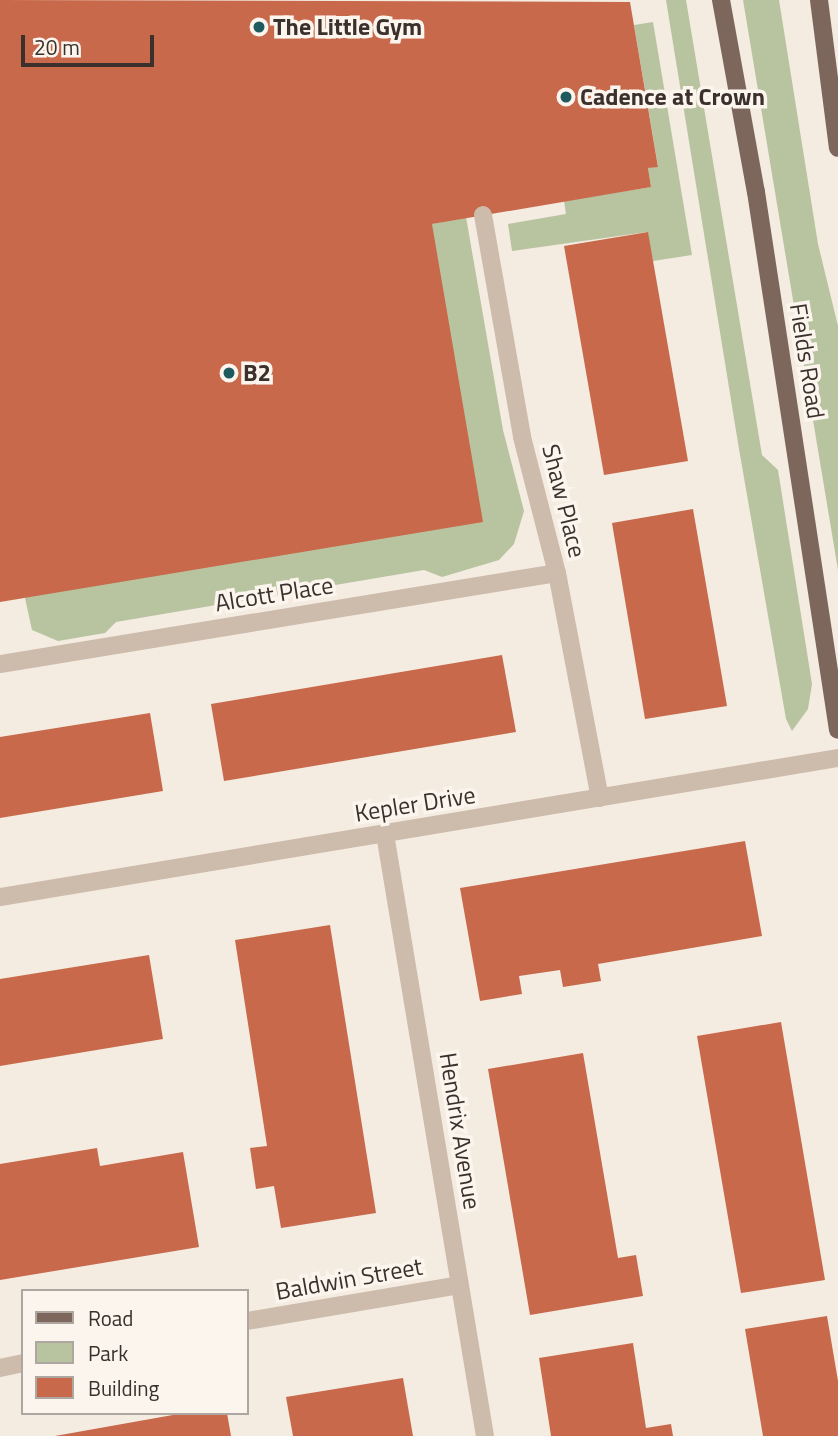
<!DOCTYPE html>
<style>
body{margin:0}
#map{position:relative;width:838px;height:1436px;overflow:hidden;background:#f4ebe1;font-family:"Titillium Web",sans-serif}
div>[style]{position:absolute}
.green>*{inset:0;background:#b8c4a0}
.building>*{inset:0;background:#c8694b}
.minor>*{height:18px;margin:-9px;padding:0 9px;transform-origin:9px;border-radius:9px;background:#cdbbac}
.major>*{height:18px;margin:-9px;padding:0 9px;transform-origin:9px;border-radius:9px;background:#7d675c}
.dots>*{width:19px;height:19px;translate:-50% -50%;box-sizing:border-box;border:4px solid #fbf5ee;border-radius:50%}
span{translate:-50% -50%;white-space:nowrap;text-align:center;line-height:1.15;-webkit-text-stroke:7px #fbf5ee;paint-order:stroke}
.poi-label{font-size:24px;color:#3b302b;font-weight:700}
.left{translate:0 -50%;text-align:left}
.street-label{font-size:24px;color:#3b302b}
.legend{position:absolute;left:21px;top:1289px;width:228px;height:126px;box-sizing:border-box;background:#fbf5ee;border:2px solid #aea6a0;margin:0;padding:9px 12px;list-style:none;font-size:21px;color:#3b302b}
.legend li{display:flex;align-items:center;gap:14px;height:35px}
.legend b{width:35px;border:2px solid #aea6a0}
.scale{position:absolute;left:21px;top:35px;width:133px;height:32px;box-sizing:border-box;border:4px solid #3b302b;border-top:0;padding-left:9px;font-size:21px;line-height:24px;white-space:nowrap;color:#3b302b;-webkit-text-stroke:5px #fbf5ee;paint-order:stroke}
</style>
<div id="map">
<div class="green">
<i style="clip-path:polygon(666px 0,686px 0,762px 455px,778px 470px,812px 684px,808px 709px,792px 731px,786px 719px,739px 449px)"></i>
<i style="clip-path:polygon(743px 0,779px 0,818px 244px,838px 326px,838px 570px)"></i>
<i style="clip-path:polygon(653px 22px,692px 255px,653px 261px,647px 232px,512px 251px,508px 224px,566px 214px,564px 201px,651px 187px,648px 168px,658px 166px,634px 25px)"></i>
<i style="clip-path:polygon(466px 217px,503px 430px,524px 511px,514px 544px,499px 560px,442px 577px,424px 570px,116px 622px,105px 633px,58px 641px,32px 630px,25px 598px,432px 224px)"></i>
</div>
<div class="building">
<i style="clip-path:polygon(0 0,630px 2px,658px 167px,648px 168px,651px 187px,432px 224px,483px 522px,0 602px)"></i>
<i style="clip-path:polygon(648px 232px,688px 461px,604px 475px,564px 246px)"></i>
<i style="clip-path:polygon(693px 509px,727px 706px,645px 719px,612px 523px)"></i>
<i style="clip-path:polygon(502px 655px,516px 732px,224px 781px,211px 704px)"></i>
<i style="clip-path:polygon(150px 713px,163px 791px,0 818px,0 737px)"></i>
<i style="clip-path:polygon(745px 841px,762px 936px,598px 964px,601px 981px,563px 987px,560px 970px,519px 976px,522px 994px,480px 1001px,460px 888px)"></i>
<i style="clip-path:polygon(330px 925px,376px 1213px,281px 1228px,274px 1186px,256px 1189px,250px 1148px,267px 1146px,235px 940px)"></i>
<i style="clip-path:polygon(149px 955px,163px 1039px,0 1066px,0 979px)"></i>
<i style="clip-path:polygon(781px 1022px,825px 1280px,741px 1293px,697px 1036px)"></i>
<i style="clip-path:polygon(583px 1053px,618px 1258px,636px 1255px,643px 1296px,530px 1315px,488px 1069px)"></i>
<i style="clip-path:polygon(97px 1148px,100px 1166px,183px 1152px,199px 1247px,0 1280px,0 1164px)"></i>
<i style="clip-path:polygon(827px 1316px,838px 1381px,838px 1436px,763px 1436px,745px 1329px)"></i>
<i style="clip-path:polygon(633px 1343px,646px 1428px,671px 1424px,673px 1436px,551px 1436px,539px 1358px)"></i>
<i style="clip-path:polygon(403px 1378px,413px 1436px,293px 1436px,286px 1397px)"></i>
<i style="clip-path:polygon(227px 1413px,231px 1436px,55px 1436px,184px 1413px)"></i>
</div>
<div class="minor">
<i style="left:483px;top:215px;width:225px;rotate:80deg"></i>
<i style="left:522px;top:437px;width:140px;rotate:75.6deg"></i>
<i style="left:557px;top:573px;width:229px;rotate:79.2deg"></i>
<i style="left:0;top:664px;width:564px;rotate:-9.28deg"></i>
<i style="left:385px;top:834px;width:610px;rotate:80.57deg"></i>
<i style="left:0;top:897px;width:849px;rotate:-9.42deg"></i>
<i style="left:247px;top:1321px;width:215px;rotate:-9.6deg"></i>
<i style="left:0;top:1368px;width:24px;rotate:-12deg"></i>
</div>
<div class="major">
<i style="left:721px;top:0;width:195px;rotate:79.7deg"></i>
<i style="left:756px;top:192px;width:544px;rotate:81.33deg"></i>
<i style="left:819px;top:0;width:149px;rotate:82.7deg"></i>
</div>
<div class="dots">
<i style="left:259px;top:27px;background:#1f5a5e"></i>
<i style="left:566px;top:97px;background:#1f5a5e"></i>
<i style="left:229px;top:373px;background:#1f5a5e"></i>
</div>
<div class="poi-label">
<span class="left" style="left:273px;top:27px">The Little Gym</span>
<span class="left" style="left:580px;top:97px">Cadence at Crown</span>
<span class="left" style="left:243px;top:373px">B2</span>
</div>
<div class="street-label">
<span style="left:807px;top:361px;rotate:81deg">Fields Road</span>
<span style="left:564px;top:501px;rotate:76deg">Shaw Place</span>
<span style="left:274px;top:594px;rotate:-9deg">Alcott Place</span>
<span style="left:415px;top:804px;rotate:-9deg">Kepler Drive</span>
<span style="left:460px;top:1131px;rotate:81deg">Hendrix Avenue</span>
<span style="left:349px;top:1279px;rotate:-10deg">Baldwin Street</span>
</div>
<ul class="legend">
<li><b style="height:9px;background:#7d675c"></b>Road</li>
<li><b style="height:19px;background:#b8c4a0"></b>Park</li>
<li><b style="height:19px;background:#c8694b"></b>Building</li>
</ul>
<div class="scale">20 m</div>
</div>
